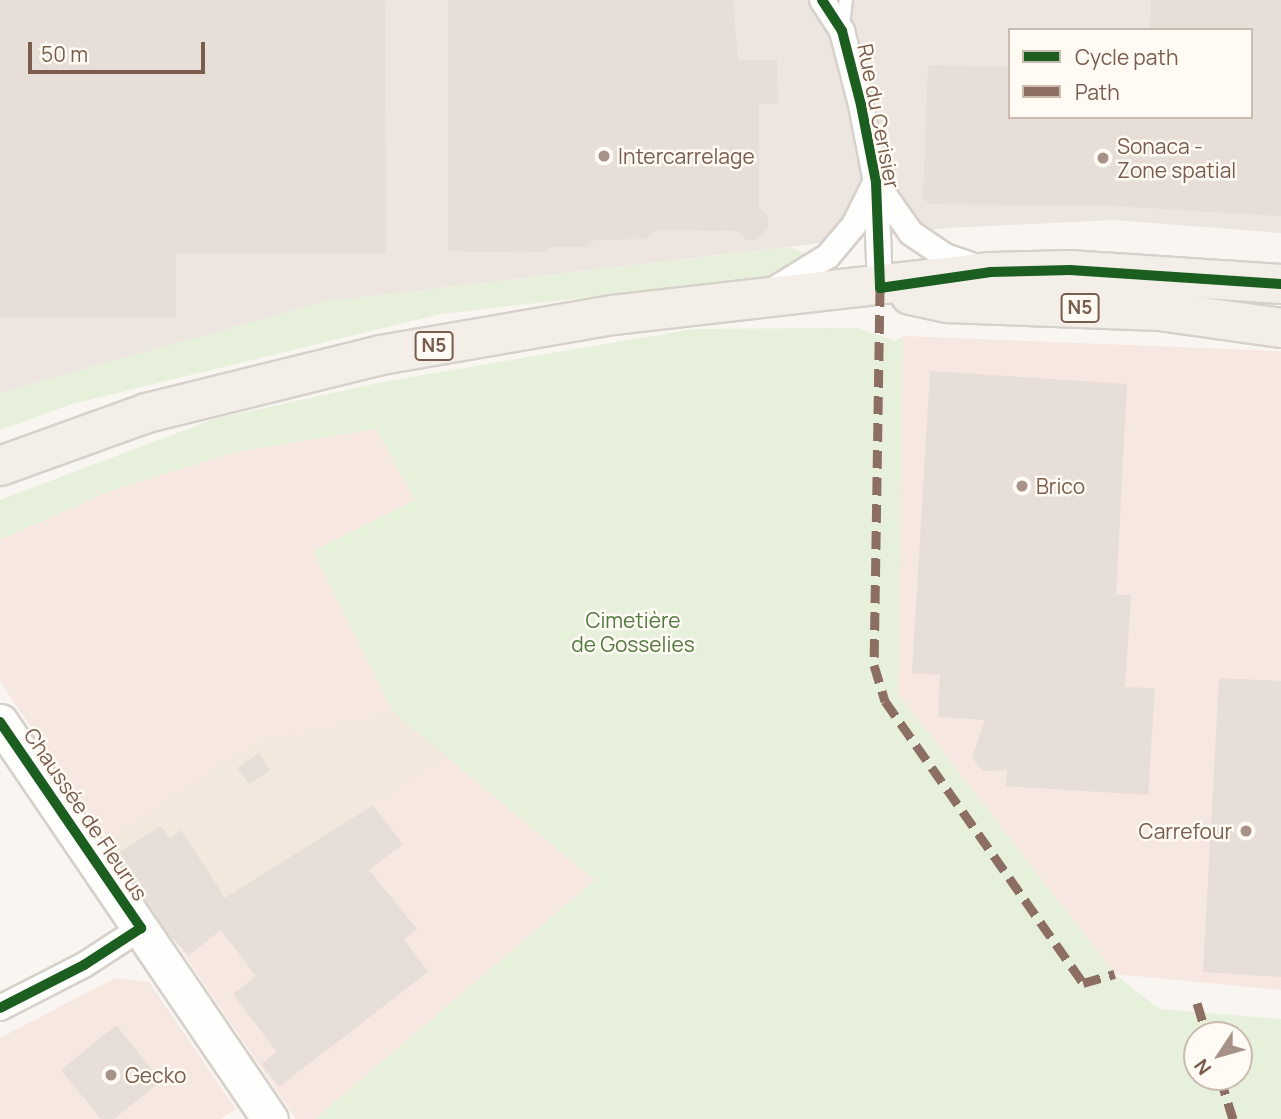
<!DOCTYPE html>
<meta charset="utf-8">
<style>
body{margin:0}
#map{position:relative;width:1281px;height:1119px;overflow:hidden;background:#f9f5f0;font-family:Manrope,sans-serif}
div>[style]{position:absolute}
.residential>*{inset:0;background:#f2e8de}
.commercial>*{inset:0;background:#f6e8e1}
.industrial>*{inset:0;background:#ede5e0}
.green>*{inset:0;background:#e7f0db}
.building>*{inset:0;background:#e6ded7}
.roads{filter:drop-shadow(2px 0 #d7d1cb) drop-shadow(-2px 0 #d7d1cb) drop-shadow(0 2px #d7d1cb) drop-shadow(0 -2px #d7d1cb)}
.service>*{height:12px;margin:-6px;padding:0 6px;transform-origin:6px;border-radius:6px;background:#fefefd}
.minor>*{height:24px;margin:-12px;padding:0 12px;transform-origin:12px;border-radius:12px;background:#fefefd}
.secondary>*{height:35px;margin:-17.5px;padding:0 17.5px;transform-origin:17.5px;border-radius:17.5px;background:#fefefd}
.primary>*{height:38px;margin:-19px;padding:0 19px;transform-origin:19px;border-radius:19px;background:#f3eee8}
.quiet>*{height:9px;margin-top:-4.5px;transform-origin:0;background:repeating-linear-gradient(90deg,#8d6e63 0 18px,transparent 0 27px)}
.cycleway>*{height:10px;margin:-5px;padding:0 5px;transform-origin:5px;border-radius:5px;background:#1b5e20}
.dots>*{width:19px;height:19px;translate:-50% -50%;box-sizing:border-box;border:4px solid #fffaf3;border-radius:50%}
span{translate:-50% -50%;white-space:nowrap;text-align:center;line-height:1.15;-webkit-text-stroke:5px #fffaf3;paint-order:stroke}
.shield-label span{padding:2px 5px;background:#fffaf3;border:2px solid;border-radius:5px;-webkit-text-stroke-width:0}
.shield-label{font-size:19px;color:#7a5c4d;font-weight:700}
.street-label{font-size:21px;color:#7a5c4d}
.poi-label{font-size:21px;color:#7a5c4d}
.left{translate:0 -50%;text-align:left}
.right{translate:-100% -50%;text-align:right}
.park-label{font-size:21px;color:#537a41}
.legend{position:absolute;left:1008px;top:28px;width:245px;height:91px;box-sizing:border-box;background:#fffaf3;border:2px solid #cabbb1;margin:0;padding:9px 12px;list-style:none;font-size:21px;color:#7a5c4d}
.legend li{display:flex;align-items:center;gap:14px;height:35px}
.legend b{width:35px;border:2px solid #cabbb1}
.north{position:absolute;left:1183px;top:1021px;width:70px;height:70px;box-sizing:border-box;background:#fffaf3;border:2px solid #cabbb1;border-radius:50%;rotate:234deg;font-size:19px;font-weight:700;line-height:28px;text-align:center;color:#7a5c4d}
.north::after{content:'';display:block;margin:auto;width:24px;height:32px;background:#a69286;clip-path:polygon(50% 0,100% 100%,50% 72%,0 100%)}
.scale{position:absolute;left:28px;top:42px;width:177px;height:32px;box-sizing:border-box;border:4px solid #7a5c4d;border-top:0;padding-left:9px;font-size:21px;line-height:24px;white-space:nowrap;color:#7a5c4d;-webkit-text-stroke:5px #fffaf3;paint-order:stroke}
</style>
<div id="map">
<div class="residential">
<i style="clip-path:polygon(393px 712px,447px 757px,171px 935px,108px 840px,256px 742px)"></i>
</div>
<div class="commercial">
<i style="clip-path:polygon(903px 336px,1281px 351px,1281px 990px,1115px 974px,898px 694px)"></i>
<i style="clip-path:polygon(377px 429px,415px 500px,313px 551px,393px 712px,256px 742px,108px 840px,0 682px,0 540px,112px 490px,236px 452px)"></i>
<i style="clip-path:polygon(447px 757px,595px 880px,315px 1119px,296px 1119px,171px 935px)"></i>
<i style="clip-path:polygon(115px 978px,149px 982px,236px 1109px,221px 1119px,0 1119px,0 1038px)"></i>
</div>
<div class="industrial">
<i style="clip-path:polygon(evenodd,0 0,1281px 0,1281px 233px,1114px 220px,947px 228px,323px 302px,0 393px,0 0,1010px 30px,1251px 30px,1251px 117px,1010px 117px,1010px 30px)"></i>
</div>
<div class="green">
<i style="clip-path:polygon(790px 247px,809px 255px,800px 273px,441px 314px,72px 404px,0 430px,0 393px,323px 302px)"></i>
<i style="clip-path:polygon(evenodd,858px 328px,896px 341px,903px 336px,898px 694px,1115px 974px,1159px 1009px,1281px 1019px,1281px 1119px,315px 1119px,595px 880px,393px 712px,313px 551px,415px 500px,376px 429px,236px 452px,112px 490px,0 540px,0 500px,214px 419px,388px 381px,694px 329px,858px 328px,1197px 1035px,1239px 1035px,1239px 1077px,1197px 1077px,1197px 1035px)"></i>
</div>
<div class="building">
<i style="clip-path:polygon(0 0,385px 0,386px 253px,176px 254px,176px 317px,0 317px)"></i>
<i style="clip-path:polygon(448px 0,733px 0,738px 60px,777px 60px,778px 104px,759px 104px,759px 207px,768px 217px,768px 228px,756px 240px,746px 240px,737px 231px,655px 230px,646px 239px,594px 240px,587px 247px,548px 247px,548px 252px,448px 251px)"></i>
<i style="clip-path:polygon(1151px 0,1281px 0,1281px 216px,1114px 206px,929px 204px,923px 198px,928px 65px,1010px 67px,1010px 117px,1251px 117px,1251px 30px,1150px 30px)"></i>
<i style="clip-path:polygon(930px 371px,1127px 384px,1116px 595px,1131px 595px,1125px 687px,1155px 688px,1148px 795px,1006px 786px,1007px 770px,983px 771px,972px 758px,985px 720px,938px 717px,940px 675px,912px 673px)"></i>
<i style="clip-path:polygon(1219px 678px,1281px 681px,1281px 977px,1203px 972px)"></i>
<i style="clip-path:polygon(259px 753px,270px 770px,249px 784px,237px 768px)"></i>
<i style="clip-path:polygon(373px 805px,403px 844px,369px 870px,417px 929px,404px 939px,428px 972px,279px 1087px,261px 1064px,277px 1052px,233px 994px,256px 976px,221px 930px,189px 955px,170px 936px,115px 855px,161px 826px,170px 838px,181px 830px,225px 898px)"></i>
<i style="clip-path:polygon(116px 1025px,161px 1081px,114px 1119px,101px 1119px,61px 1070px)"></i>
</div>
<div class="roads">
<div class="service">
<i style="left:843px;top:27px;width:27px;rotate:-84deg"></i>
</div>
<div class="minor">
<i style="left:822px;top:0;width:37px;rotate:57deg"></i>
<i style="left:842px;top:31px;width:76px;rotate:75.6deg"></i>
<i style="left:861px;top:105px;width:78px;rotate:79deg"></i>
<i style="left:876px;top:182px;width:106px;rotate:87.8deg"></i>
<i style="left:878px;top:186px;width:57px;rotate:54.9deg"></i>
<i style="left:911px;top:233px;width:41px;rotate:34.1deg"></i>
<i style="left:945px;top:256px;width:36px;rotate:19deg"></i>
<i style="left:770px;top:292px;width:68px;rotate:-31.8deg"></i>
<i style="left:828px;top:256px;width:40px;rotate:-50deg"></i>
<i style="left:854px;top:225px;width:47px;rotate:-63.4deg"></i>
<i style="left:0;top:1008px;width:94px;rotate:-27.1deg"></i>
<i style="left:84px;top:965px;width:68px;rotate:-33deg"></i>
</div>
<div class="secondary">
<i style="left:0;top:722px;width:480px;rotate:55.8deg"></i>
</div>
<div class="primary">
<i style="left:910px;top:295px;width:40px;rotate:12deg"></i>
<i style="left:949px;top:303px;width:210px;rotate:2.2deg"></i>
<i style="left:1159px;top:311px;width:123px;rotate:7.9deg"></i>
<i style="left:0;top:466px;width:156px;rotate:-19.8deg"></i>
<i style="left:147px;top:413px;width:241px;rotate:-13.9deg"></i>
<i style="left:381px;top:355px;width:235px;rotate:-9.8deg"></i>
<i style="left:613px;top:315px;width:380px;rotate:-6.5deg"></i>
<i style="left:991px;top:272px;width:79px;rotate:-1.5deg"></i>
<i style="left:1070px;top:270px;width:211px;rotate:3.8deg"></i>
</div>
</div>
<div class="quiet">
<i style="left:880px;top:288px;width:377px;rotate:90.9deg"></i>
<i style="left:874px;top:665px;width:38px;rotate:73deg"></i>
<i style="left:885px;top:701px;width:345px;rotate:54.9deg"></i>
<i style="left:1083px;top:983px;width:33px;rotate:-16deg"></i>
<i style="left:1197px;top:1003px;width:34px;rotate:73deg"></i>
<i style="left:1220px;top:1077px;width:44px;rotate:72.8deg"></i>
</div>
<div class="cycleway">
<i style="left:822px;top:0;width:37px;rotate:57deg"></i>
<i style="left:842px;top:31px;width:76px;rotate:75.6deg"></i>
<i style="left:861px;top:105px;width:78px;rotate:79deg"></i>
<i style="left:876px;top:182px;width:106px;rotate:87.8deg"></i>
<i style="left:880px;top:288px;width:112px;rotate:-8.2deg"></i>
<i style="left:991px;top:272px;width:79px;rotate:-1.5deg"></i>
<i style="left:1070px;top:270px;width:211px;rotate:3.8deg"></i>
<i style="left:0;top:722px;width:250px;rotate:55.6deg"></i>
<i style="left:141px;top:928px;width:68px;rotate:147deg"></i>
<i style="left:84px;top:965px;width:94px;rotate:152.9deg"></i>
</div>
<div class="dots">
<i style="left:604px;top:156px;background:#a69286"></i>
<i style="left:1103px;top:158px;background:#a69286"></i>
<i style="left:1022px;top:486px;background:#a69286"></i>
<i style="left:1246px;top:831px;background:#a69286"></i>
<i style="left:111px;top:1075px;background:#a69286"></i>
</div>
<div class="shield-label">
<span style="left:1080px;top:308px">N5</span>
<span style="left:434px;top:346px">N5</span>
</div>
<div class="street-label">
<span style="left:879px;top:116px;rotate:79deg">Rue du Cerisier</span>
<span style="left:86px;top:814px;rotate:56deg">Chaussée de Fleurus</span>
</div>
<div class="poi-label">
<span class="left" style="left:1117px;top:158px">Sonaca -<br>Zone spatial</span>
<span class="left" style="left:618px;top:156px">Intercarrelage</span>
<span class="left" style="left:1036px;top:486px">Brico</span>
<span class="right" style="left:1232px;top:831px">Carrefour</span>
<span class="left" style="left:125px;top:1075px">Gecko</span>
</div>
<div class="park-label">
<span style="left:633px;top:632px">Cimetière<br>de Gosselies</span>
</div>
<ul class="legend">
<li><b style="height:9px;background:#1b5e20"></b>Cycle path</li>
<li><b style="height:9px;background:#8d6e63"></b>Path</li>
</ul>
<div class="north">N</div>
<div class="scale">50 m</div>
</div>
